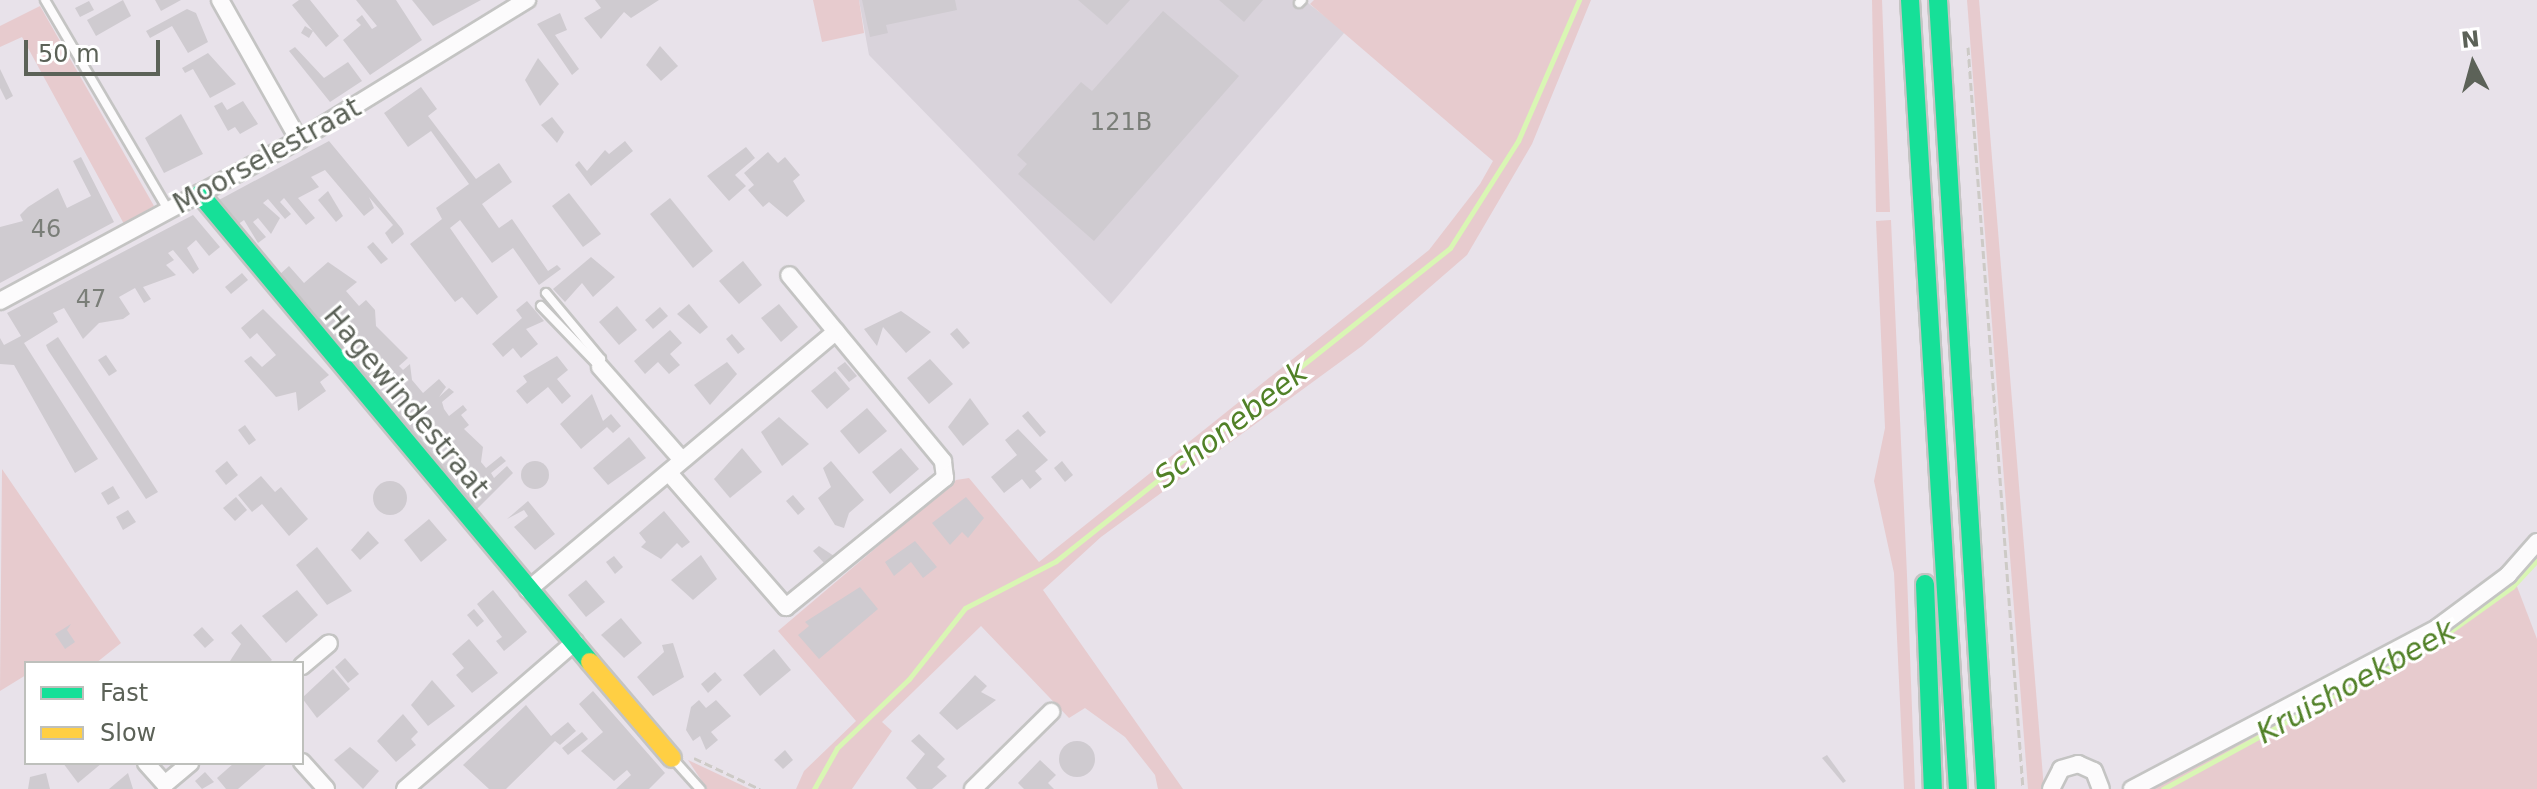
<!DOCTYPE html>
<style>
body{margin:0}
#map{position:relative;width:2537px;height:789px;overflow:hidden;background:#e8e2ea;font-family:"DejaVu Sans",sans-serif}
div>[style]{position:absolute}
.industrial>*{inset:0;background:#d9d3db}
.green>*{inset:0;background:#e7cbce}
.stream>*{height:5px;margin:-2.5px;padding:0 2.5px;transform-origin:2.5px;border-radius:2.5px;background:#d9f6b4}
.building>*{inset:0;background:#cfcbd0}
.round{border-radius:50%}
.path>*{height:3px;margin-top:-1.5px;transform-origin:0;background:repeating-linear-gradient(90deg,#cdcac6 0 8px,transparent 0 12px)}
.roads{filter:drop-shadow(2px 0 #c4c4c3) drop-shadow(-2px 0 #c4c4c3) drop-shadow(0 2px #c4c4c3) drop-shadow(0 -2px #c4c4c3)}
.lane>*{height:8px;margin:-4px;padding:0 4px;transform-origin:4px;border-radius:4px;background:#fcfbfc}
.street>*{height:16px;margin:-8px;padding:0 8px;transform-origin:8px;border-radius:8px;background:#fcfbfc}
.fast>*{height:18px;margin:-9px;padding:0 9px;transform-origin:9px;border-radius:9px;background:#16e098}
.slow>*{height:18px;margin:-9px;padding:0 9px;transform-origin:9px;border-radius:9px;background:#ffcf43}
span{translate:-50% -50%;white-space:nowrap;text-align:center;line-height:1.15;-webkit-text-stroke:6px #fff;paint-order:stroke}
.number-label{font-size:24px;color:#7a7e78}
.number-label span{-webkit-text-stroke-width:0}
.street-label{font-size:28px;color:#5c6258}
.water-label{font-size:30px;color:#518127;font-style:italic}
.legend{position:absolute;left:24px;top:661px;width:280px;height:104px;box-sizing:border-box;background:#fff;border:2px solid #bec0bc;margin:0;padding:10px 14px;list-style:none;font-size:24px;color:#5c6258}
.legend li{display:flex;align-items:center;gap:16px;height:40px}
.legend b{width:40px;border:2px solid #bec0bc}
.north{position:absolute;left:2433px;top:24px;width:80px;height:80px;-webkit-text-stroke:6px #fff;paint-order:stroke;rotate:354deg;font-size:22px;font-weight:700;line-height:32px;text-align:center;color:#5c6258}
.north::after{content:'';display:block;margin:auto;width:28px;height:36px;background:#5c6258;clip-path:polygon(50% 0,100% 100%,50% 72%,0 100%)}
.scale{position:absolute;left:24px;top:40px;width:136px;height:36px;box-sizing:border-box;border:4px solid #5c6258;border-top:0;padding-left:10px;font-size:24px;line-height:28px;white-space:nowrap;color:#5c6258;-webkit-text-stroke:6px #fff;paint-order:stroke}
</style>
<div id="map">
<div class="industrial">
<i style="clip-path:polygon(859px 0,1304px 0,1345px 32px,1111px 304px,869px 55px)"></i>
</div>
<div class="green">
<i style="clip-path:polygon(813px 0,859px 0,864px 33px,822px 42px)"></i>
<i style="clip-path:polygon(1314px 0,1591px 0,1532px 144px,1467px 255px,1362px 346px,1101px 537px,1043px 590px,1183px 789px,1158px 789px,1155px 775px,1125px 737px,1085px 708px,1069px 718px,981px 626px,882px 722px,892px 731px,852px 789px,796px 789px,804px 771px,856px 721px,778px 631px,956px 480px,969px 478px,1039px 562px,1429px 250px,1480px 184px,1493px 161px,1310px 4px)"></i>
<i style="clip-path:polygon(1872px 0,1882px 0,1890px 212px,1876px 212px)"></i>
<i style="clip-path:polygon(1967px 0,1979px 0,2044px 789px,2028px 789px)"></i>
<i style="clip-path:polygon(40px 6px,154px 206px,124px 224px,22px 37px,0 47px,0 26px)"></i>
<i style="clip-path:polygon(1891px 220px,1907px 575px,1915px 789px,1904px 789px,1894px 573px,1874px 481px,1885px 428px,1876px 221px)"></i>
<i style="clip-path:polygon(2px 469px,121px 643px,96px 663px,26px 663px,26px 675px,0 691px)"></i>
<i style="clip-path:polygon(2513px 576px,2537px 639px,2537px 789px,2141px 789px)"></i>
<i style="clip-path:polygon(688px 760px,750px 789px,707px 789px)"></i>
</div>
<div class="stream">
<i style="left:814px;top:789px;width:47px;rotate:-60.7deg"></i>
<i style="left:837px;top:748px;width:100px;rotate:-43.8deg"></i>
<i style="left:909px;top:679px;width:90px;rotate:-51.7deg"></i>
<i style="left:965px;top:608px;width:102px;rotate:-27.3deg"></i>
<i style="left:1056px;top:561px;width:503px;rotate:-38.46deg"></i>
<i style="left:1450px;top:248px;width:127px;rotate:-57.6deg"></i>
<i style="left:1518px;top:141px;width:154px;rotate:-66.6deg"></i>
<i style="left:2163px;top:789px;width:321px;rotate:-28.6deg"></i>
<i style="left:2445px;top:635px;width:82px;rotate:-35.6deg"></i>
<i style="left:2512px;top:587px;width:37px;rotate:-47deg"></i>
</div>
<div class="building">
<i style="clip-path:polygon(123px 0,131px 16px,96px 36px,87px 20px)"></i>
<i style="clip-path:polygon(155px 0,181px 0,161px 11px)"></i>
<i style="clip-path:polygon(299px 0,310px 0,339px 36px,326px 47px,313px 31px,309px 38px,301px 33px,305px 26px,313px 31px,292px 5px)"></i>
<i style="clip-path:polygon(356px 0,396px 0,422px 40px,370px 75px,343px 40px,361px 25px,356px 20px,362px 15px,372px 29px,377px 26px)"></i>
<i style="clip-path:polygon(412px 0,481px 0,433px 26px)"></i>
<i style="clip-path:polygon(595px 0,659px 0,631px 18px,624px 12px,601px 39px,584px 18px,601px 8px)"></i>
<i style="clip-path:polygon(862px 0,955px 0,957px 10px,886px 25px,888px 33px,870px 37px)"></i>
<i style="clip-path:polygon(1078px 0,1130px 0,1107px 25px)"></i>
<i style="clip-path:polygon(1219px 0,1263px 0,1244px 22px)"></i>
<i style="clip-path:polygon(89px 1px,94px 10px,80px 17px,75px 8px)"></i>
<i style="clip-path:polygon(187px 9px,196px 13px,208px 42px,188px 53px,172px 26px,150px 38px,146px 31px)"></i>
<i style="clip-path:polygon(1163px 11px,1239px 76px,1094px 241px,1018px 174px,1027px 164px,1017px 155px,1081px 82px,1092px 91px)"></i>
<i style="clip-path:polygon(560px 13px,567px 30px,555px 35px,579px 69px,572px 75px,537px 24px)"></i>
<i style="clip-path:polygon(660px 46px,678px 66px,661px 81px,646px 65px)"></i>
<i style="clip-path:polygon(295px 47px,324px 78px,348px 62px,362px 81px,330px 102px,289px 51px)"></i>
<i style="clip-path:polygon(208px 53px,236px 84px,210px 98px,193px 69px,185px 73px,182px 68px)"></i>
<i style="clip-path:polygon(538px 58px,559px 84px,540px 106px,525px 80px)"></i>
<i style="clip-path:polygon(0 69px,13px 96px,6px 100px,0 88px)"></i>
<i style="clip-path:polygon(421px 87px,437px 109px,428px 116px,476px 179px,499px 163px,512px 182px,482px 204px,499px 228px,512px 219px,548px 271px,557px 265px,561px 269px,539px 285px,513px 248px,492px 263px,460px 220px,450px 228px,498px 297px,477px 315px,462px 297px,455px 302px,410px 244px,442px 219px,436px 208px,469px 184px,431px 131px,408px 147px,384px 113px)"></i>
<i style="clip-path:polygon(243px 101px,258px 124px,240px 134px,235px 127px,228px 131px,214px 106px,222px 102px,227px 110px)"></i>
<i style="clip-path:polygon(181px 114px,203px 154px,164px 173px,145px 138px)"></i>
<i style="clip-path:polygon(552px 117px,564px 132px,557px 143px,541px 125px)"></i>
<i style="clip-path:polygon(329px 141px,402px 229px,404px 234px,392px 244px,385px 233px,393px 225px,369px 197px,374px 208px,364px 216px,325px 170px,311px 177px,319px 187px,298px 198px,315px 218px,306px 225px,284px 198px,280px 202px,291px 214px,285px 219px,268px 199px,263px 203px,280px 218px,271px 234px,258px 218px,253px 222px,266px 237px,258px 243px,244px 220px,237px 225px,217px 201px)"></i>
<i style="clip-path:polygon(625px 141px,633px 151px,591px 186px,575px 165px,579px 161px,587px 171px,605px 150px,609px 154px)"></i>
<i style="clip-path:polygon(746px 147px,755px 158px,735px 175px,746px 186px,729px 201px,707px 176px)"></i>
<i style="clip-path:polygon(768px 152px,778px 163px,785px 157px,800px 175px,793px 181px,805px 201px,787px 217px,769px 202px,763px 207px,748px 190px,754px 185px,744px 173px)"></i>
<i style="clip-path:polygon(81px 157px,114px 222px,0 283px,0 227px,23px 221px,20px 215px,28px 207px,58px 188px,67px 208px,91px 196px,73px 161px)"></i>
<i style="clip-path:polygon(328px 191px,343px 216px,336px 222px,318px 200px)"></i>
<i style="clip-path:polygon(569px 193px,601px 234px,583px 247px,552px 206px)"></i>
<i style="clip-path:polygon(670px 198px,713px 251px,693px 268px,650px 214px)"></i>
<i style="clip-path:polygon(193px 215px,220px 247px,209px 256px,196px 240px,187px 248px,199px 269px,193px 274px,173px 250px,168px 253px,174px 260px,166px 265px,176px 275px,143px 287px,151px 299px,144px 303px,135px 288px,119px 297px,130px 314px,123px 319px,99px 323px,83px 339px,64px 308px,53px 313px,58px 322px,24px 343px,98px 459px,75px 473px,14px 365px,0 364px,0 338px,4px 345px,21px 336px,7px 313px)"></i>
<i style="clip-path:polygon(373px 242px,388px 259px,381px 264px,367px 247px)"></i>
<i style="clip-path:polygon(591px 257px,615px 277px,593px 297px,582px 283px,565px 302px,553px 289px)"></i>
<i style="clip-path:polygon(743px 261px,762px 285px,739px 304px,719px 281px)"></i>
<i style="clip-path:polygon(328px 262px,357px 282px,346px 291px,359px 306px,366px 300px,375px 310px,376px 326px,408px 358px,399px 366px,403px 370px,410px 364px,412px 380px,423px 393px,439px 379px,446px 387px,439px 397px,449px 388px,454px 392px,442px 402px,444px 409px,449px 416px,463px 405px,467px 410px,461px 415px,469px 425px,464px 429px,483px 447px,481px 462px,486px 468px,501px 456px,506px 461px,491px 473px,494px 478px,507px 466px,513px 473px,477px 509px,279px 275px,289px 266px,304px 283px)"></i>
<i style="clip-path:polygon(242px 273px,248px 280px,231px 294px,225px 287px)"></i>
<i style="clip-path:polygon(527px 301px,544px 321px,526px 329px,538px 344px,521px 358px,513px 348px,503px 357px,492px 344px,522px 318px,516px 310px)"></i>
<i style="clip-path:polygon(689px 304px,708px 327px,700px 334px,677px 314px)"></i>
<i style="clip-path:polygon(779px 304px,798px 327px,781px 342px,761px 318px)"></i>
<i style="clip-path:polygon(617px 306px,637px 330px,619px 345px,599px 322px)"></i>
<i style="clip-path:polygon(660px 307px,668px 316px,653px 329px,645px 320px)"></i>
<i style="clip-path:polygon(263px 309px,329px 375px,320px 382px,326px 391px,298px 411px,296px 392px,276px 397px,244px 361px,251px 356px,262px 367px,276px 355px,257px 333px,250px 339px,241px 328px)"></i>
<i style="clip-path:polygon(901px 311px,931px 332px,906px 353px,883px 327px,877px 346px,864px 329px)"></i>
<i style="clip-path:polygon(957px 328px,970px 343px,963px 349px,950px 334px)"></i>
<i style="clip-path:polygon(670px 330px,682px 343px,670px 354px,680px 365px,669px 374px,658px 362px,645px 374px,634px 361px)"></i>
<i style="clip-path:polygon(732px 334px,745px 349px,738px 354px,726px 339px)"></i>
<i style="clip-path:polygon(58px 337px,158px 492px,146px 499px,48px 350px,46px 345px)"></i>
<i style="clip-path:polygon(106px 355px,117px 371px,109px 376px,98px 360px)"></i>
<i style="clip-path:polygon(557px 356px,568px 370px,557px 379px,571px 396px,562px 404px,548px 387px,527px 404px,516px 391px,527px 382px,523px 376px)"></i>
<i style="clip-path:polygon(930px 359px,953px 384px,929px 404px,907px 378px)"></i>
<i style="clip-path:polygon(727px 362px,737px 374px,710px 405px,694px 385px)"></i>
<i style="clip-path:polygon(845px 362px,857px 376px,849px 382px,837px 368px)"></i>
<i style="clip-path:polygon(835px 371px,850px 389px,827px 409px,811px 391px)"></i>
<i style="clip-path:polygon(592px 394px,603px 421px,611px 414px,621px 426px,613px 433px,607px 427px,581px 449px,560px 424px)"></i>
<i style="clip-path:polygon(970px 398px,989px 424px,963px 446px,948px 427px)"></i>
<i style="clip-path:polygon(867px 408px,887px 431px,859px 454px,840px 431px)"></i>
<i style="clip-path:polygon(1028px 411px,1046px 432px,1040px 437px,1022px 416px)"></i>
<i style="clip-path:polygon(779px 417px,809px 444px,782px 466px,761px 432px)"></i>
<i style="clip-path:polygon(245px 425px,256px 440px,249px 445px,238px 430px)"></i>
<i style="clip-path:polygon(1018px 429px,1048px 460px,1035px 471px,1042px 479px,1030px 489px,1022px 479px,1004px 493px,991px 477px,1017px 455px,1005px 440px)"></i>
<i style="clip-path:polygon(629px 437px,646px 458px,608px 485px,593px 468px)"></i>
<i style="clip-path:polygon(742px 448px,762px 472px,730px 498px,714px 479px)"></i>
<i style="clip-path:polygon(901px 448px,919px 469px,890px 494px,872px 472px)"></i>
<i style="clip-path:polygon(227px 461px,238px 475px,226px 485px,215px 471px)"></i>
<i style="clip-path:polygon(831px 461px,864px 500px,849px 513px,844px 528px,835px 525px,818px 498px,831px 487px,823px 468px)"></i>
<i style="clip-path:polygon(1062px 461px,1073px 475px,1065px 482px,1054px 468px)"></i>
<i class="round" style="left:521px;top:461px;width:28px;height:28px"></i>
<i style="clip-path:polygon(261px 476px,275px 492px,281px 487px,308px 519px,289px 536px,262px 504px,252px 512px,238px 495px)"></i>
<i class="round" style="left:373px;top:481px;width:34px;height:34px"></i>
<i style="clip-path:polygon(113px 486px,120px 498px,108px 505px,101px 493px)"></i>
<i style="clip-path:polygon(793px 495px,805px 509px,798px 515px,786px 501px)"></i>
<i style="clip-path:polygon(236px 497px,247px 510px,235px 521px,223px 508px)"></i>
<i style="clip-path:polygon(966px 497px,984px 518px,968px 538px,962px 532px,950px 545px,932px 523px)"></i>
<i style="clip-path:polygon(528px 501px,555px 534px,535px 550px,514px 527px,528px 516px,524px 510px,507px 519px)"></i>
<i style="clip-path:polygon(128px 510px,136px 522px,123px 530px,116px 517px)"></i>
<i style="clip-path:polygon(664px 511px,690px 542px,682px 548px,677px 543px,661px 559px,641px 547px,646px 542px,639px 533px)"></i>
<i style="clip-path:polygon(429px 519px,447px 540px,421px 562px,404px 540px)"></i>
<i style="clip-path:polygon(368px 531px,379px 543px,360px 560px,351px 550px)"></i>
<i style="clip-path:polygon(915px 541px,937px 567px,923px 578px,911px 562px,894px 576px,885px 562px)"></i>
<i style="clip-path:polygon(819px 546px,834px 556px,825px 564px,813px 551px)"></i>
<i style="clip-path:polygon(317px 547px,352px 591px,327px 605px,296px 565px)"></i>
<i style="clip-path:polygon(701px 555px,717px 579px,693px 600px,671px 580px)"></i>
<i style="clip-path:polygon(614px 556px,623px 567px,615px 574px,606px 562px)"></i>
<i style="clip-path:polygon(586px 580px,605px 602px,586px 617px,568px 595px)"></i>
<i style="clip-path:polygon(860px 587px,878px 609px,819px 659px,798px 635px,809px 626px,805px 622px)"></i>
<i style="clip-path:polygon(297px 590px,318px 615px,286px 643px,262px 616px)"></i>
<i style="clip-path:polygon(493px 590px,527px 632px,504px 651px,496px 641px,502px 637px,477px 604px)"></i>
<i style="clip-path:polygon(474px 609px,484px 621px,477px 627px,467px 615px)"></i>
<i style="clip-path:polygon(621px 618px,642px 643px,624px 658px,601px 635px)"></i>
<i style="clip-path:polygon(71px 624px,67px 630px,75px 642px,65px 649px,55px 634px)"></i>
<i style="clip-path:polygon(241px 624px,272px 660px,268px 663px,230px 661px,241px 644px,231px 633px)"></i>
<i style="clip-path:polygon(202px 627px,214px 640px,205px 648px,193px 635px)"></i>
<i style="clip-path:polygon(469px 639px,498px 673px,472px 693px,456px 675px,464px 668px,452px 654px)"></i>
<i style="clip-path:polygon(673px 643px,684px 677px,653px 696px,637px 677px,664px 652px,662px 645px)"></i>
<i style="clip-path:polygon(774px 649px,791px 670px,760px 696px,743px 675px)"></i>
<i style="clip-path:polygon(345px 658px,359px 674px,348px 683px,335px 667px)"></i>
<i style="clip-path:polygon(333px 669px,350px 689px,317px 718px,302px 698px)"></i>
<i style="clip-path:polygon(715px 672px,722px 680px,708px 693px,701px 684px)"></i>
<i style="clip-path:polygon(975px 675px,987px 686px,981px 692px,996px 700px,957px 730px,939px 713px)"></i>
<i style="clip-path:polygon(432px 680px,455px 706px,428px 726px,411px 705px)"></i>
<i style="clip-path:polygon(593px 691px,665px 773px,649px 789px,616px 789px,631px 775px,627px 770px,614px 781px,581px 751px,603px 732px,579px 704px)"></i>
<i style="clip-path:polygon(699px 700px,706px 708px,716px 700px,731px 716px,711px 732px,718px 740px,706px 750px,700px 736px,693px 741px,686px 730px,691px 707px)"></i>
<i style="clip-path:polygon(526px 705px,551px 736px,568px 722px,576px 731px,560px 745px,555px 741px,506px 789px,489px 789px,463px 765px)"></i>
<i style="clip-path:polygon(403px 714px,418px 732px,411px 739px,416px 745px,396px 762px,377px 741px)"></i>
<i style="clip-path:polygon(582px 732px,588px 739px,568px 755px,562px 748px)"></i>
<i style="clip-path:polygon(919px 734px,945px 759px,937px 767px,947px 776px,932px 789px,917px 789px,906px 778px,925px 754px,911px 741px)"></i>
<i class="round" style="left:1059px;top:741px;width:36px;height:36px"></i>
<i style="clip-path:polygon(350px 747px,379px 771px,363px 789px,334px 760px)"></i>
<i style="clip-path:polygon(785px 750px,793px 760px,783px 769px,774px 760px)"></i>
<i style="clip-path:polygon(1827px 755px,1846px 781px,1843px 783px,1822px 758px)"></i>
<i style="clip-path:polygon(1040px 760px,1056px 775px,1048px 783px,1054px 789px,1024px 789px,1018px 783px)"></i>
<i style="clip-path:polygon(63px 763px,102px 763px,78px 783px)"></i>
<i style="clip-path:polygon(234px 763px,268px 763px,238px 789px,226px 789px,217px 778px)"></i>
<i style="clip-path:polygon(205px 772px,214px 782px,202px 789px,195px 781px)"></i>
<i style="clip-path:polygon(46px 773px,50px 789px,28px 789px,30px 777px)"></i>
<i style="clip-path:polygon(128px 773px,133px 789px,109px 789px)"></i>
</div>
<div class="path">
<i style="left:1968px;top:47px;width:744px;rotate:85.76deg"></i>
<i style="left:694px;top:758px;width:73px;rotate:25.2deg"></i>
</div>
<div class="roads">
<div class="lane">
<i style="left:45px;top:0;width:243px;rotate:59.6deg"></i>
<i style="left:1299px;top:3px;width:4px;rotate:-45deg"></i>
<i style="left:546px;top:293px;width:86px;rotate:50.2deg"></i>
<i style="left:601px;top:359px;width:8px;rotate:97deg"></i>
<i style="left:541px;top:306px;width:85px;rotate:46deg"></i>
<i style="left:675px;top:761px;width:38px;rotate:48deg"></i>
</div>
<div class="street">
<i style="left:220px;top:0;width:161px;rotate:60.6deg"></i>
<i style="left:0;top:301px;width:340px;rotate:-28.3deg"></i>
<i style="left:299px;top:140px;width:268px;rotate:-31.6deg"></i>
<i style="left:600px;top:367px;width:124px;rotate:48.6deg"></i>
<i style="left:669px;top:473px;width:178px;rotate:48.9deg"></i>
<i style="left:786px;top:607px;width:205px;rotate:-39.1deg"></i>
<i style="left:945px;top:478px;width:17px;rotate:-97deg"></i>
<i style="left:943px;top:461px;width:241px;rotate:-129.6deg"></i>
<i style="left:528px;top:590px;width:402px;rotate:-40deg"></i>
<i style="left:302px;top:666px;width:35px;rotate:-40deg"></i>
<i style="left:302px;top:762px;width:36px;rotate:48deg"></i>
<i style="left:146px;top:763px;width:28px;rotate:48deg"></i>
<i style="left:165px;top:784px;width:33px;rotate:-40deg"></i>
<i style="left:405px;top:789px;width:225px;rotate:-40.9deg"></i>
<i style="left:973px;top:789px;width:110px;rotate:-44.6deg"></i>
<i style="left:2051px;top:789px;width:22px;rotate:-63deg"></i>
<i style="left:2061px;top:769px;width:18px;rotate:-16deg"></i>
<i style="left:2078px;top:764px;width:17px;rotate:24deg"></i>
<i style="left:2094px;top:771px;width:19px;rotate:69deg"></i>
<i style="left:2132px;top:789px;width:345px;rotate:-27.8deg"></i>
<i style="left:2437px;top:628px;width:89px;rotate:-36.7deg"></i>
<i style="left:2508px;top:575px;width:44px;rotate:-48.7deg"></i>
</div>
<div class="fast">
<i style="left:1910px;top:0;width:790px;rotate:86.52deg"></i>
<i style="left:1938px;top:0;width:790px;rotate:86.52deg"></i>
<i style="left:200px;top:194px;width:609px;rotate:50.19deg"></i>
<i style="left:1925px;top:584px;width:205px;rotate:87.8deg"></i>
</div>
<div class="slow">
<i style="left:590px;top:662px;width:126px;rotate:49.5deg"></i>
</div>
</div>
<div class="number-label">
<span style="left:1121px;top:123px">121B</span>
<span style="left:46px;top:230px">46</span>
<span style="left:91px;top:300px">47</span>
</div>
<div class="street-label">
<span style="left:267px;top:156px;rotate:-29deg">Moorselestraat</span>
<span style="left:406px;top:402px;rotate:50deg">Hagewindestraat</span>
</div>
<div class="water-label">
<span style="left:1231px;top:425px;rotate:-38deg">Schonebeek</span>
<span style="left:2356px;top:682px;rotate:-29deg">Kruishoekbeek</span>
</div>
<ul class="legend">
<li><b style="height:10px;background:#16e098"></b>Fast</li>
<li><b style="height:10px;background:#ffcf43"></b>Slow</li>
</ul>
<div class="north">N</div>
<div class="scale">50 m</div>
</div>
